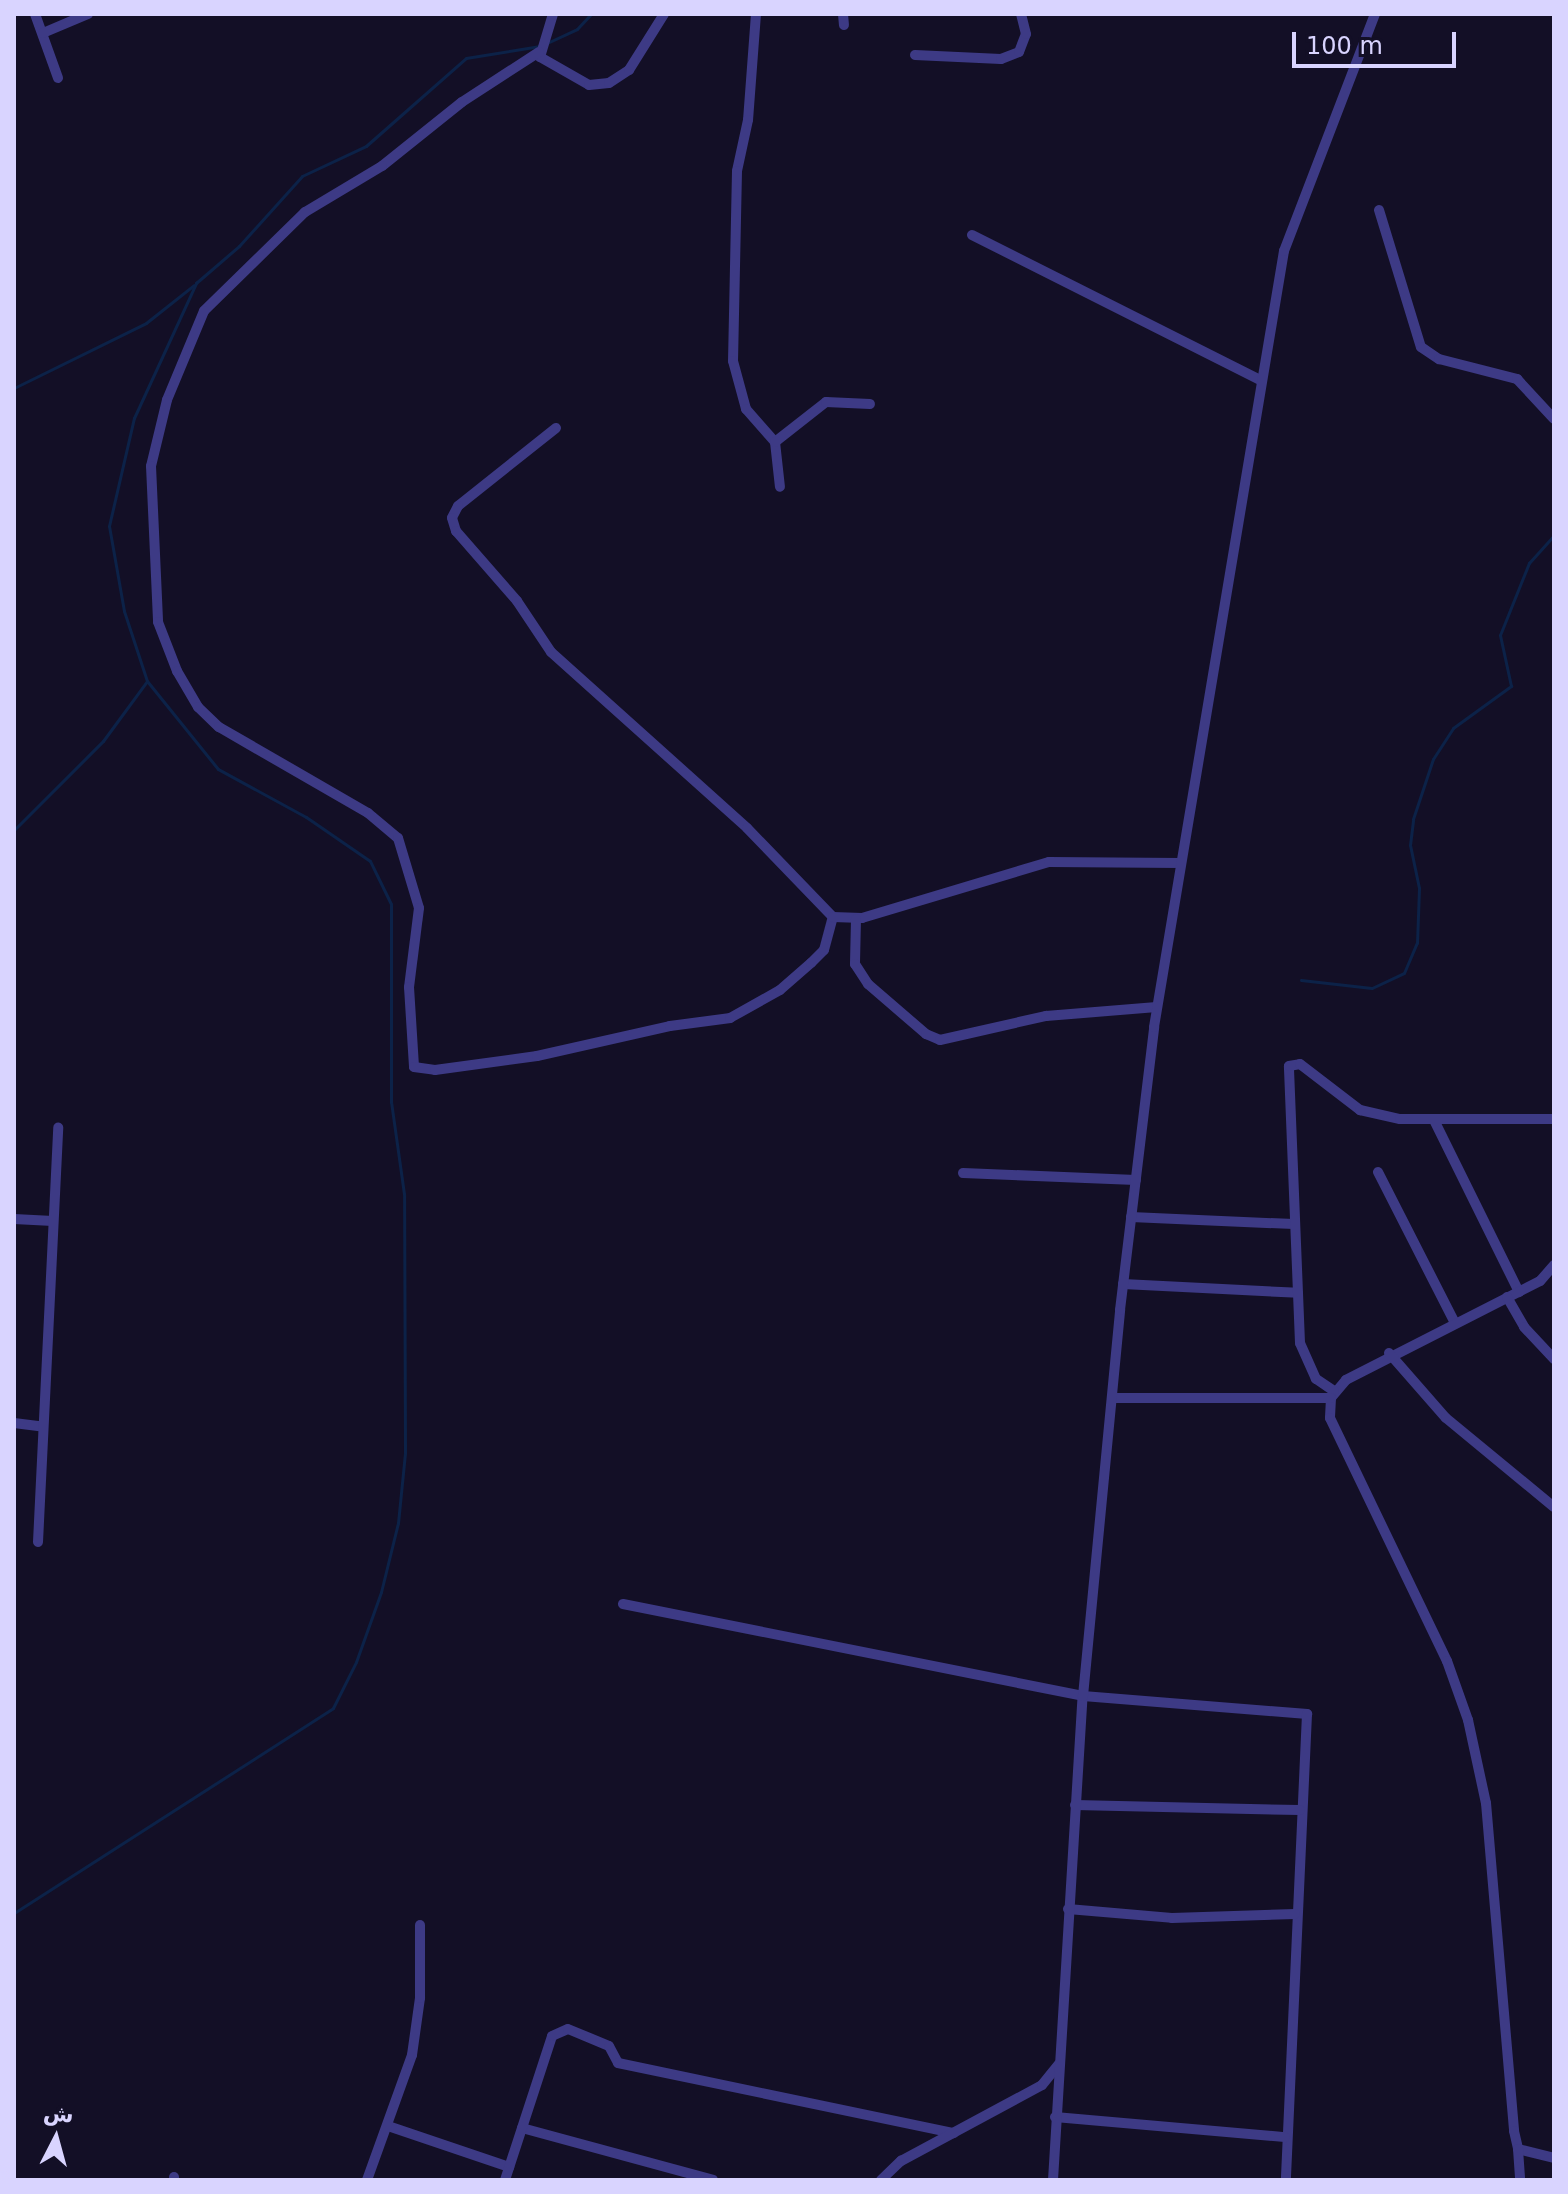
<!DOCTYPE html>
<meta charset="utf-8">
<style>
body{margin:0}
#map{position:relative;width:1568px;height:2194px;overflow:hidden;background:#130f26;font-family:"DejaVu Sans",Vazirmatn,sans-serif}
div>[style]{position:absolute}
.stream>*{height:3px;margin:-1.5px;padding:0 1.5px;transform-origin:1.5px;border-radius:1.5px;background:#0c2248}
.minor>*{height:10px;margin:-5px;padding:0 5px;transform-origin:5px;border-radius:5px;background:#3d3a85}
span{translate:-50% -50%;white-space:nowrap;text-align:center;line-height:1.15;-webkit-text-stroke:8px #130f26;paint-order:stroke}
.frame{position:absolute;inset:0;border:16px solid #d9d4ff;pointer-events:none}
.north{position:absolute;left:16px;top:2098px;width:80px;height:80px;-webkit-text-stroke:6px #130f26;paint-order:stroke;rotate:6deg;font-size:22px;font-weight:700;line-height:32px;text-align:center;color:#d9d4ff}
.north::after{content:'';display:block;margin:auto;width:28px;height:36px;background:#d9d4ff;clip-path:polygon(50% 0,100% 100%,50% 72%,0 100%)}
.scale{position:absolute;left:1292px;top:32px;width:164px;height:36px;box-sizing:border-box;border:4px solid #d9d4ff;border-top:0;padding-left:10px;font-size:24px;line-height:28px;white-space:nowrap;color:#d9d4ff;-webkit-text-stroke:6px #130f26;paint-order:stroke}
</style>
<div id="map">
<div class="stream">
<i style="left:547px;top:43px;width:33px;rotate:-25deg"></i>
<i style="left:577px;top:29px;width:21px;rotate:-47deg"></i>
<i style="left:14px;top:388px;width:147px;rotate:-26.2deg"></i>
<i style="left:146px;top:323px;width:61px;rotate:-38.4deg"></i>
<i style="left:14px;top:830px;width:126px;rotate:-45deg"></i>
<i style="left:103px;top:741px;width:74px;rotate:-53.7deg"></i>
<i style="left:1301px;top:980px;width:71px;rotate:6.4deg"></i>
<i style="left:1372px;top:988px;width:35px;rotate:-25deg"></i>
<i style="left:1404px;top:973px;width:33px;rotate:-67deg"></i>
<i style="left:1417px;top:943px;width:55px;rotate:-87.9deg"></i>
<i style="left:1419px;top:888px;width:44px;rotate:-101.8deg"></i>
<i style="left:1410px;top:845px;width:26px;rotate:-83deg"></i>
<i style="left:1413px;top:819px;width:63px;rotate:-71.6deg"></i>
<i style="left:1433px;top:759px;width:37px;rotate:-57deg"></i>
<i style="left:1453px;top:728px;width:72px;rotate:-35.9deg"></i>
<i style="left:1511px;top:686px;width:52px;rotate:-102.2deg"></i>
<i style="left:1500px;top:635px;width:78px;rotate:-68.1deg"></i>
<i style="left:1529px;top:563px;width:38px;rotate:-48deg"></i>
<i style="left:14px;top:1913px;width:379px;rotate:-32.7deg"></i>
<i style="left:333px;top:1708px;width:51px;rotate:-63.4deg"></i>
<i style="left:356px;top:1662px;width:74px;rotate:-70.3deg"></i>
<i style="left:381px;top:1592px;width:71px;rotate:-76.2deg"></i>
<i style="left:398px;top:1523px;width:70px;rotate:-84.3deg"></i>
<i style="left:405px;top:1453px;width:259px;rotate:-90.2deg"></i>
<i style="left:404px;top:1194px;width:93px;rotate:-98deg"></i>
<i style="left:391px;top:1102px;width:198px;rotate:-90deg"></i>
<i style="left:391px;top:904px;width:48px;rotate:-116deg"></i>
<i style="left:370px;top:861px;width:78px;rotate:-145.5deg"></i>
<i style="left:306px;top:817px;width:100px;rotate:-151.4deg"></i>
<i style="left:218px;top:769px;width:113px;rotate:-128.9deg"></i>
<i style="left:147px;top:681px;width:74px;rotate:-108.2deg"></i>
<i style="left:124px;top:611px;width:86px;rotate:-100deg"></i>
<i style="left:109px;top:526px;width:111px;rotate:-77deg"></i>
<i style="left:134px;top:418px;width:149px;rotate:-65.3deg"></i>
<i style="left:196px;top:283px;width:57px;rotate:-40.7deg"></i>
<i style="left:239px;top:246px;width:94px;rotate:-48deg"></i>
<i style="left:302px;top:176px;width:71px;rotate:-25.1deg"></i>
<i style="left:366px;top:146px;width:133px;rotate:-41.3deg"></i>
<i style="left:466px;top:58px;width:75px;rotate:-9.2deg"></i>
</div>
<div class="minor">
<i style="left:35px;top:14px;width:68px;rotate:70.2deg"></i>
<i style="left:553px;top:14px;width:45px;rotate:106.8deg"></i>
<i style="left:540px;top:57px;width:56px;rotate:29.7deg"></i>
<i style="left:589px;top:85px;width:20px;rotate:-6deg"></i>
<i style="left:609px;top:83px;width:24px;rotate:-33deg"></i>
<i style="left:629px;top:70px;width:66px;rotate:-58deg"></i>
<i style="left:756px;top:14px;width:106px;rotate:94.3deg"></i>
<i style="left:748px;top:120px;width:52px;rotate:102.2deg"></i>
<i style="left:737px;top:171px;width:190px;rotate:91.2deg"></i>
<i style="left:733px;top:361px;width:50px;rotate:74.8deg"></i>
<i style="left:746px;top:409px;width:44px;rotate:48.7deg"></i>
<i style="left:775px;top:442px;width:45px;rotate:83.7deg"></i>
<i style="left:843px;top:14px;width:11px;rotate:85deg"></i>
<i style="left:43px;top:33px;width:49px;rotate:-22.9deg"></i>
<i style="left:539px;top:52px;width:92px;rotate:147deg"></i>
<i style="left:462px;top:102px;width:102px;rotate:141.3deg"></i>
<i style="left:382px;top:166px;width:90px;rotate:149.1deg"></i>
<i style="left:305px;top:212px;width:141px;rotate:135.6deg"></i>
<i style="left:204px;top:311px;width:96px;rotate:112.6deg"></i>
<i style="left:167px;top:400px;width:68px;rotate:103.6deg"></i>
<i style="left:151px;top:466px;width:156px;rotate:87.4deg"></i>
<i style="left:158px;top:622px;width:53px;rotate:68.8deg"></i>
<i style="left:177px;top:671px;width:42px;rotate:59.7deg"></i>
<i style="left:198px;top:707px;width:29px;rotate:44deg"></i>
<i style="left:219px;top:727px;width:172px;rotate:30deg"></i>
<i style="left:368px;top:813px;width:39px;rotate:40deg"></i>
<i style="left:398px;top:838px;width:73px;rotate:73.3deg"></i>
<i style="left:419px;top:908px;width:80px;rotate:97.2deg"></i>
<i style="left:409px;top:987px;width:80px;rotate:86.4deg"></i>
<i style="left:414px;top:1067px;width:21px;rotate:8deg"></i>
<i style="left:435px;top:1070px;width:103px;rotate:-7.8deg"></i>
<i style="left:537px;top:1056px;width:136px;rotate:-12.7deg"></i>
<i style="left:670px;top:1026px;width:61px;rotate:-7.6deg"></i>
<i style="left:730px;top:1018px;width:57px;rotate:-29.2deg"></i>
<i style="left:780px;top:990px;width:41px;rotate:-41.1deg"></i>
<i style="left:811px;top:963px;width:18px;rotate:-45deg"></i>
<i style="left:824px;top:950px;width:34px;rotate:-75deg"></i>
<i style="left:915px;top:55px;width:86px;rotate:2.7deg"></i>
<i style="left:1001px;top:59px;width:19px;rotate:-21deg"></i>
<i style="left:1019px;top:52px;width:19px;rotate:-69deg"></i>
<i style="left:1026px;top:34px;width:21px;rotate:-104deg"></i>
<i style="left:1379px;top:210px;width:143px;rotate:73deg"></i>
<i style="left:1421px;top:347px;width:22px;rotate:34deg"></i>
<i style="left:1439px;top:359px;width:81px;rotate:14.4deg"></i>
<i style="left:1517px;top:379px;width:54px;rotate:47.2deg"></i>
<i style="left:972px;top:235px;width:322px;rotate:26.7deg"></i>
<i style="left:556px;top:428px;width:125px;rotate:141.5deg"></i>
<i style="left:458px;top:506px;width:13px;rotate:117deg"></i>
<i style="left:452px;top:518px;width:14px;rotate:73deg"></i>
<i style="left:456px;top:531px;width:93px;rotate:48.9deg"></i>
<i style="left:517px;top:601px;width:61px;rotate:56.3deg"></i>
<i style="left:551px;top:652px;width:263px;rotate:41.9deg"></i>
<i style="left:747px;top:828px;width:124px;rotate:46deg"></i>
<i style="left:833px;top:917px;width:29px;rotate:2deg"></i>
<i style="left:862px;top:918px;width:195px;rotate:-16.7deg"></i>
<i style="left:1049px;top:862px;width:132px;rotate:0.4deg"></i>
<i style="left:775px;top:442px;width:65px;rotate:-38.1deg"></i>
<i style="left:826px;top:402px;width:44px;rotate:2.6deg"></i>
<i style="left:856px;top:919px;width:45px;rotate:91.3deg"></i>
<i style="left:855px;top:964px;width:24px;rotate:57deg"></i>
<i style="left:868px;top:984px;width:77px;rotate:40.8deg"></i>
<i style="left:926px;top:1034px;width:15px;rotate:23deg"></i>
<i style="left:940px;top:1040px;width:109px;rotate:-12.8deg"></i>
<i style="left:1046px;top:1016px;width:111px;rotate:-4.6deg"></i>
<i style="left:1434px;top:1120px;width:192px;rotate:63.7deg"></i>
<i style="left:1378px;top:1172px;width:167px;rotate:63deg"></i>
<i style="left:963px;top:1173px;width:173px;rotate:2.3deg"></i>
<i style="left:1131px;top:1217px;width:163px;rotate:2.5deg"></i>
<i style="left:14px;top:1219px;width:39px;rotate:3deg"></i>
<i style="left:1554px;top:1265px;width:21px;rotate:131deg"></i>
<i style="left:1540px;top:1281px;width:218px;rotate:153deg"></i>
<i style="left:1346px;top:1380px;width:23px;rotate:130deg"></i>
<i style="left:1331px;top:1398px;width:20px;rotate:93deg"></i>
<i style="left:1330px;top:1418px;width:270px;rotate:64.3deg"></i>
<i style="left:1447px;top:1661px;width:63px;rotate:70.4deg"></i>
<i style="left:1468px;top:1720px;width:85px;rotate:77.8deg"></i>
<i style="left:1486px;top:1803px;width:329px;rotate:85.1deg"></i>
<i style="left:1514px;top:2131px;width:18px;rotate:77deg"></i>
<i style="left:1518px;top:2149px;width:37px;rotate:14deg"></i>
<i style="left:1123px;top:1284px;width:175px;rotate:2.9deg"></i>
<i style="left:1507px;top:1297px;width:34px;rotate:60deg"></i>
<i style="left:1524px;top:1327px;width:44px;rotate:46.8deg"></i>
<i style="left:1389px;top:1353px;width:86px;rotate:48.8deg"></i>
<i style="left:1446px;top:1418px;width:140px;rotate:39.5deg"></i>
<i style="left:1334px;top:1391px;width:22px;rotate:-146deg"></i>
<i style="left:1316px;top:1379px;width:39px;rotate:-114deg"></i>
<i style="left:1300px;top:1343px;width:277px;rotate:-92.3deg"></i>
<i style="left:1289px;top:1066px;width:11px;rotate:-10deg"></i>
<i style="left:1300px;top:1064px;width:76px;rotate:37.5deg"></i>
<i style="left:1360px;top:1110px;width:41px;rotate:12.7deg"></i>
<i style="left:1400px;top:1119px;width:154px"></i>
<i style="left:1112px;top:1398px;width:219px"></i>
<i style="left:14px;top:1423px;width:26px;rotate:7deg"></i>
<i style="left:38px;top:1542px;width:415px;rotate:-87.2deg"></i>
<i style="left:623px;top:1604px;width:469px;rotate:11.3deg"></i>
<i style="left:1083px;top:1696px;width:225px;rotate:4.6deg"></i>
<i style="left:1307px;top:1714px;width:466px;rotate:92.6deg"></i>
<i style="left:1075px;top:1805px;width:225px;rotate:1.3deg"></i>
<i style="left:1068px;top:1909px;width:104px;rotate:4.9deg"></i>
<i style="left:1172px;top:1918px;width:123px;rotate:-1.9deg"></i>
<i style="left:1055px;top:2117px;width:231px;rotate:5deg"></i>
<i style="left:388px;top:2126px;width:128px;rotate:18.7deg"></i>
<i style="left:522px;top:2128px;width:198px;rotate:15.2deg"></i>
<i style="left:1518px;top:2149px;width:31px;rotate:86deg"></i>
<i style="left:174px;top:2180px;width:3px;rotate:-90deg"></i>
<i style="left:367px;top:2180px;width:133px;rotate:-70.2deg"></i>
<i style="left:412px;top:2055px;width:58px;rotate:-82deg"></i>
<i style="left:420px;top:1998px;width:73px;rotate:-90deg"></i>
<i style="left:505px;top:2180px;width:151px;rotate:-71.9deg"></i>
<i style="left:552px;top:2036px;width:17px;rotate:-24deg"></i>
<i style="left:568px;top:2029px;width:44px;rotate:22.5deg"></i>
<i style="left:609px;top:2046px;width:19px;rotate:62deg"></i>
<i style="left:618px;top:2063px;width:343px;rotate:11.8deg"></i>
<i style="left:881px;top:2180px;width:28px;rotate:-44deg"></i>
<i style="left:901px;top:2161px;width:160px;rotate:-28.3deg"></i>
<i style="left:1042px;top:2085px;width:27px;rotate:-51deg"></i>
<i style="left:1053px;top:2180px;width:485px;rotate:-86.5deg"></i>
<i style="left:1083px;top:1696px;width:388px;rotate:-84.5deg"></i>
<i style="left:1120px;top:1310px;width:285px;rotate:-83.1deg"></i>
<i style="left:1154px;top:1027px;width:787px;rotate:-80.49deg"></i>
<i style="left:1284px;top:251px;width:254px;rotate:-69deg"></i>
</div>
<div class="frame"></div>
<div class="north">ش</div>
<div class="scale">100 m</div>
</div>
